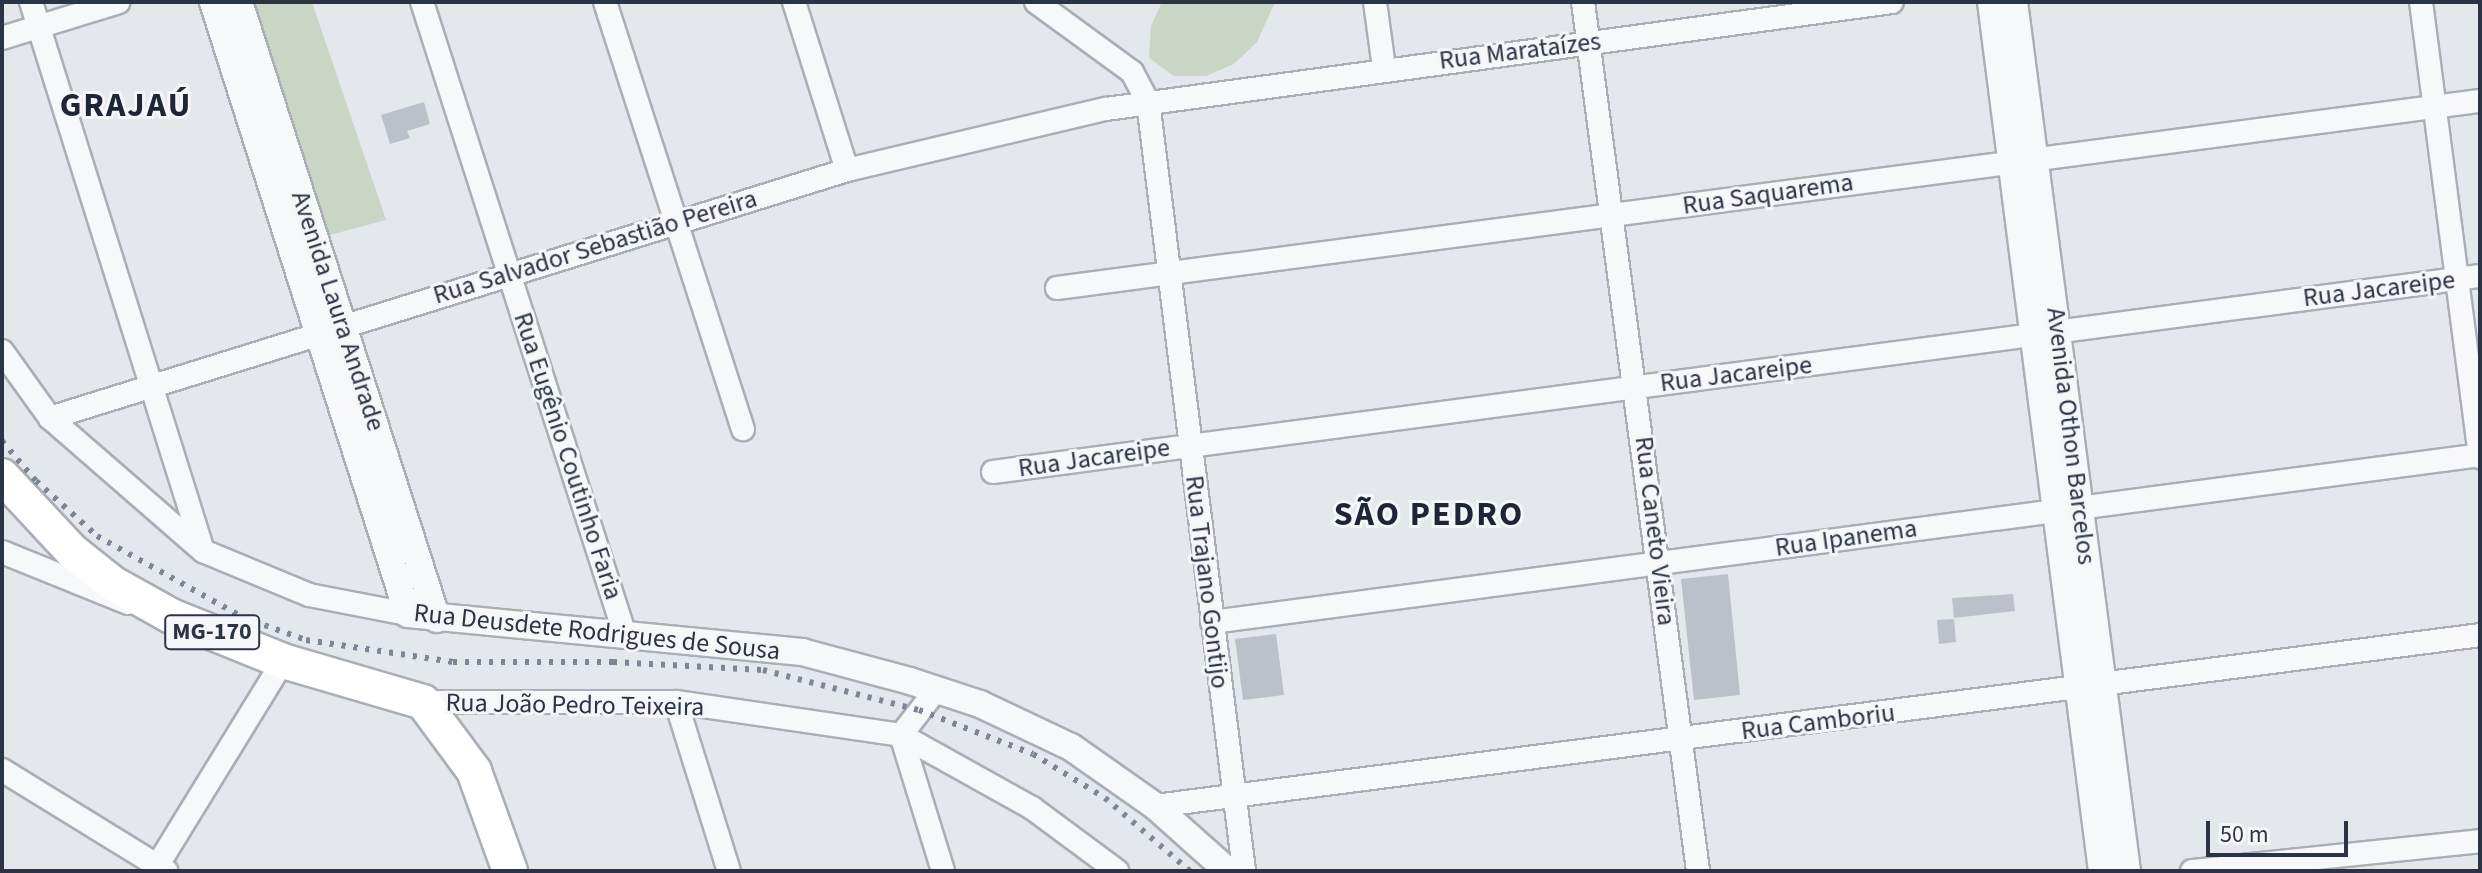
<!DOCTYPE html>
<meta charset="utf-8">
<style>
body{margin:0}
#map{position:relative;width:2482px;height:873px;overflow:hidden;background:#e4e7ec;font-family:"Source Sans 3",sans-serif}
div>[style]{position:absolute}
.green>*{inset:0;background:#c9d6c5}
.building>*{inset:0;background:#bbc0ca}
.roads{filter:drop-shadow(2px 0 #a9aeb7) drop-shadow(-2px 0 #a9aeb7) drop-shadow(0 2px #a9aeb7) drop-shadow(0 -2px #a9aeb7)}
.minor>*{height:22px;margin:-11px;padding:0 11px;transform-origin:11px;border-radius:11px;background:#f7f8fa}
.tertiary>*{height:26px;margin:-13px;padding:0 13px;transform-origin:13px;border-radius:13px;background:#f7f8fa}
.primary>*{height:34px;margin:-17px;padding:0 17px;transform-origin:17px;border-radius:17px;background:#fff}
.rail>*{height:6px;margin-top:-3px;transform-origin:0;background:repeating-linear-gradient(90deg,#7d8696 0 4px,transparent 0 12px)}
span{translate:-50% -50%;white-space:nowrap;text-align:center;line-height:1.15;-webkit-text-stroke:6px #f4f6f9;paint-order:stroke}
.shield-label span{padding:2px 6px;background:#f4f6f9;border:2px solid;border-radius:6px;-webkit-text-stroke-width:0}
.shield-label{font-size:24px;color:#2b3445;font-weight:700}
.street-label{font-size:26px;color:#2b3445}
.district-label{font-size:34px;color:#1d2536;font-weight:700;letter-spacing:2px}
.frame{position:absolute;inset:0;border:4px solid #2b3445;pointer-events:none}
.scale{position:absolute;left:2206px;top:821px;width:142px;height:36px;box-sizing:border-box;border:4px solid #2b3445;border-top:0;padding-left:10px;font-size:24px;line-height:28px;white-space:nowrap;color:#2b3445;-webkit-text-stroke:6px #f4f6f9;paint-order:stroke}
</style>
<div id="map">
<div class="green">
<i style="clip-path:polygon(239px 2px,312px 2px,386px 220px,315px 239px)"></i>
<i style="clip-path:polygon(1162px 2px,1275px 2px,1257px 42px,1234px 64px,1206px 76px,1174px 76px,1149px 58px,1151px 26px)"></i>
</div>
<div class="building">
<i style="clip-path:polygon(424px 102px,430px 124px,407px 131px,410px 138px,390px 144px,381px 115px)"></i>
<i style="clip-path:polygon(1728px 574px,1740px 695px,1694px 700px,1681px 579px)"></i>
<i style="clip-path:polygon(2013px 594px,2015px 611px,1954px 618px,1952px 598px)"></i>
<i style="clip-path:polygon(1954px 619px,1956px 642px,1939px 644px,1937px 620px)"></i>
<i style="clip-path:polygon(1276px 634px,1284px 695px,1243px 700px,1235px 639px)"></i>
</div>
<div class="roads">
<div class="minor">
<i style="left:31px;top:2px;width:575px;rotate:72.6deg"></i>
<i style="left:422px;top:2px;width:665px;rotate:72.22deg"></i>
<i style="left:605px;top:2px;width:449px;rotate:72.1deg"></i>
<i style="left:794px;top:2px;width:176px;rotate:72.5deg"></i>
<i style="left:1036px;top:2px;width:119px;rotate:36.1deg"></i>
<i style="left:1132px;top:72px;width:34px;rotate:62deg"></i>
<i style="left:1148px;top:102px;width:775px;rotate:82.88deg"></i>
<i style="left:1375px;top:2px;width:67px;rotate:82.2deg"></i>
<i style="left:1583px;top:2px;width:877px;rotate:82.46deg"></i>
<i style="left:2421px;top:2px;width:459px;rotate:82.6deg"></i>
<i style="left:2px;top:38px;width:122px;rotate:-17.1deg"></i>
<i style="left:1057px;top:288px;width:1435px;rotate:-7.49deg"></i>
<i style="left:2px;top:351px;width:82px;rotate:54.4deg"></i>
<i style="left:50px;top:418px;width:203px;rotate:41deg"></i>
<i style="left:203px;top:551px;width:115px;rotate:22.5deg"></i>
<i style="left:309px;top:595px;width:101px;rotate:10.9deg"></i>
<i style="left:50px;top:418px;width:835px;rotate:-17.28deg"></i>
<i style="left:847px;top:170px;width:266px;rotate:-13.3deg"></i>
<i style="left:1106px;top:109px;width:793px;rotate:-7.75deg"></i>
<i style="left:993px;top:472px;width:1500px;rotate:-7.51deg"></i>
<i style="left:2px;top:552px;width:136px;rotate:22deg"></i>
<i style="left:1212px;top:622px;width:1279px;rotate:-7.5deg"></i>
<i style="left:936px;top:690px;width:57px;rotate:127.9deg"></i>
<i style="left:901px;top:735px;width:142px;rotate:72.8deg"></i>
<i style="left:423px;top:702px;width:253px"></i>
<i style="left:676px;top:702px;width:227px;rotate:8.3deg"></i>
<i style="left:901px;top:735px;width:150px;rotate:29.1deg"></i>
<i style="left:1032px;top:808px;width:106px;rotate:36.5deg"></i>
<i style="left:676px;top:702px;width:177px;rotate:72.6deg"></i>
<i style="left:2px;top:770px;width:193px;rotate:31.6deg"></i>
<i style="left:1155px;top:806px;width:1336px;rotate:-7.35deg"></i>
<i style="left:154px;top:871px;width:246px;rotate:-58.4deg"></i>
<i style="left:2192px;top:871px;width:290px;rotate:-5.9deg"></i>
</div>
<div class="tertiary">
<i style="left:213px;top:2px;width:642px;rotate:72.33deg"></i>
<i style="left:408px;top:614px;width:396px;rotate:5.5deg"></i>
<i style="left:802px;top:652px;width:112px;rotate:15deg"></i>
<i style="left:910px;top:681px;width:74px;rotate:18.2deg"></i>
<i style="left:980px;top:704px;width:101px;rotate:25.3deg"></i>
<i style="left:1071px;top:747px;width:103px;rotate:35.1deg"></i>
<i style="left:1155px;top:806px;width:98px;rotate:41.7deg"></i>
<i style="left:239px;top:2px;width:648px;rotate:72.21deg"></i>
<i style="left:1991px;top:2px;width:876px;rotate:82.72deg"></i>
<i style="left:2014px;top:2px;width:876px;rotate:82.59deg"></i>
</div>
<div class="primary">
<i style="left:2px;top:476px;width:103px;rotate:47deg"></i>
<i style="left:72px;top:551px;width:51px;rotate:38.7deg"></i>
<i style="left:112px;top:583px;width:68px;rotate:29.2deg"></i>
<i style="left:171px;top:616px;width:121px;rotate:21.9deg"></i>
<i style="left:283px;top:661px;width:146px;rotate:16.3deg"></i>
<i style="left:423px;top:702px;width:86px;rotate:53.5deg"></i>
<i style="left:474px;top:771px;width:106px;rotate:70.2deg"></i>
</div>
</div>
<div class="rail">
<i style="left:2px;top:441px;width:52px;rotate:49.6deg"></i>
<i style="left:36px;top:481px;width:82px;rotate:42deg"></i>
<i style="left:97px;top:536px;width:166px;rotate:29.2deg"></i>
<i style="left:242px;top:617px;width:68px;rotate:19.8deg"></i>
<i style="left:306px;top:640px;width:149px;rotate:8.5deg"></i>
<i style="left:453px;top:662px;width:160px"></i>
<i style="left:613px;top:662px;width:150px;rotate:3.1deg"></i>
<i style="left:763px;top:670px;width:161px;rotate:14.4deg"></i>
<i style="left:919px;top:710px;width:122px;rotate:21.1deg"></i>
<i style="left:1033px;top:754px;width:84px;rotate:31.4deg"></i>
<i style="left:1105px;top:798px;width:112px;rotate:40.7deg"></i>
</div>
<div class="shield-label">
<span style="left:212px;top:632px">MG-170</span>
</div>
<div class="street-label">
<span style="left:1520px;top:51px;rotate:-7deg">Rua Marataízes</span>
<span style="left:1768px;top:194px;rotate:-8deg">Rua Saquarema</span>
<span style="left:595px;top:247px;rotate:-17deg">Rua Salvador Sebastião Pereira</span>
<span style="left:2379px;top:289px;rotate:-7deg">Rua Jacareipe</span>
<span style="left:338px;top:311px;rotate:72deg">Avenida Laura Andrade</span>
<span style="left:1736px;top:374px;rotate:-7deg">Rua Jacareipe</span>
<span style="left:2071px;top:436px;rotate:83deg">Avenida Othon Barcelos</span>
<span style="left:568px;top:456px;rotate:72deg">Rua Eugênio Coutinho Faria</span>
<span style="left:1094px;top:458px;rotate:-8deg">Rua Jacareipe</span>
<span style="left:1655px;top:531px;rotate:83deg">Rua Caneto Vieira</span>
<span style="left:1846px;top:538px;rotate:-8deg">Rua Ipanema</span>
<span style="left:1207px;top:582px;rotate:83deg">Rua Trajano Gontijo</span>
<span style="left:597px;top:632px;rotate:6deg">Rua Deusdete Rodrigues de Sousa</span>
<span style="left:575px;top:705px;rotate:1deg">Rua João Pedro Teixeira</span>
<span style="left:1818px;top:722px;rotate:-7deg">Rua Camboriu</span>
</div>
<div class="district-label">
<span style="left:126px;top:106px">GRAJAÚ</span>
<span style="left:1429px;top:515px">SÃO PEDRO</span>
</div>
<div class="frame"></div>
<div class="scale">50 m</div>
</div>
